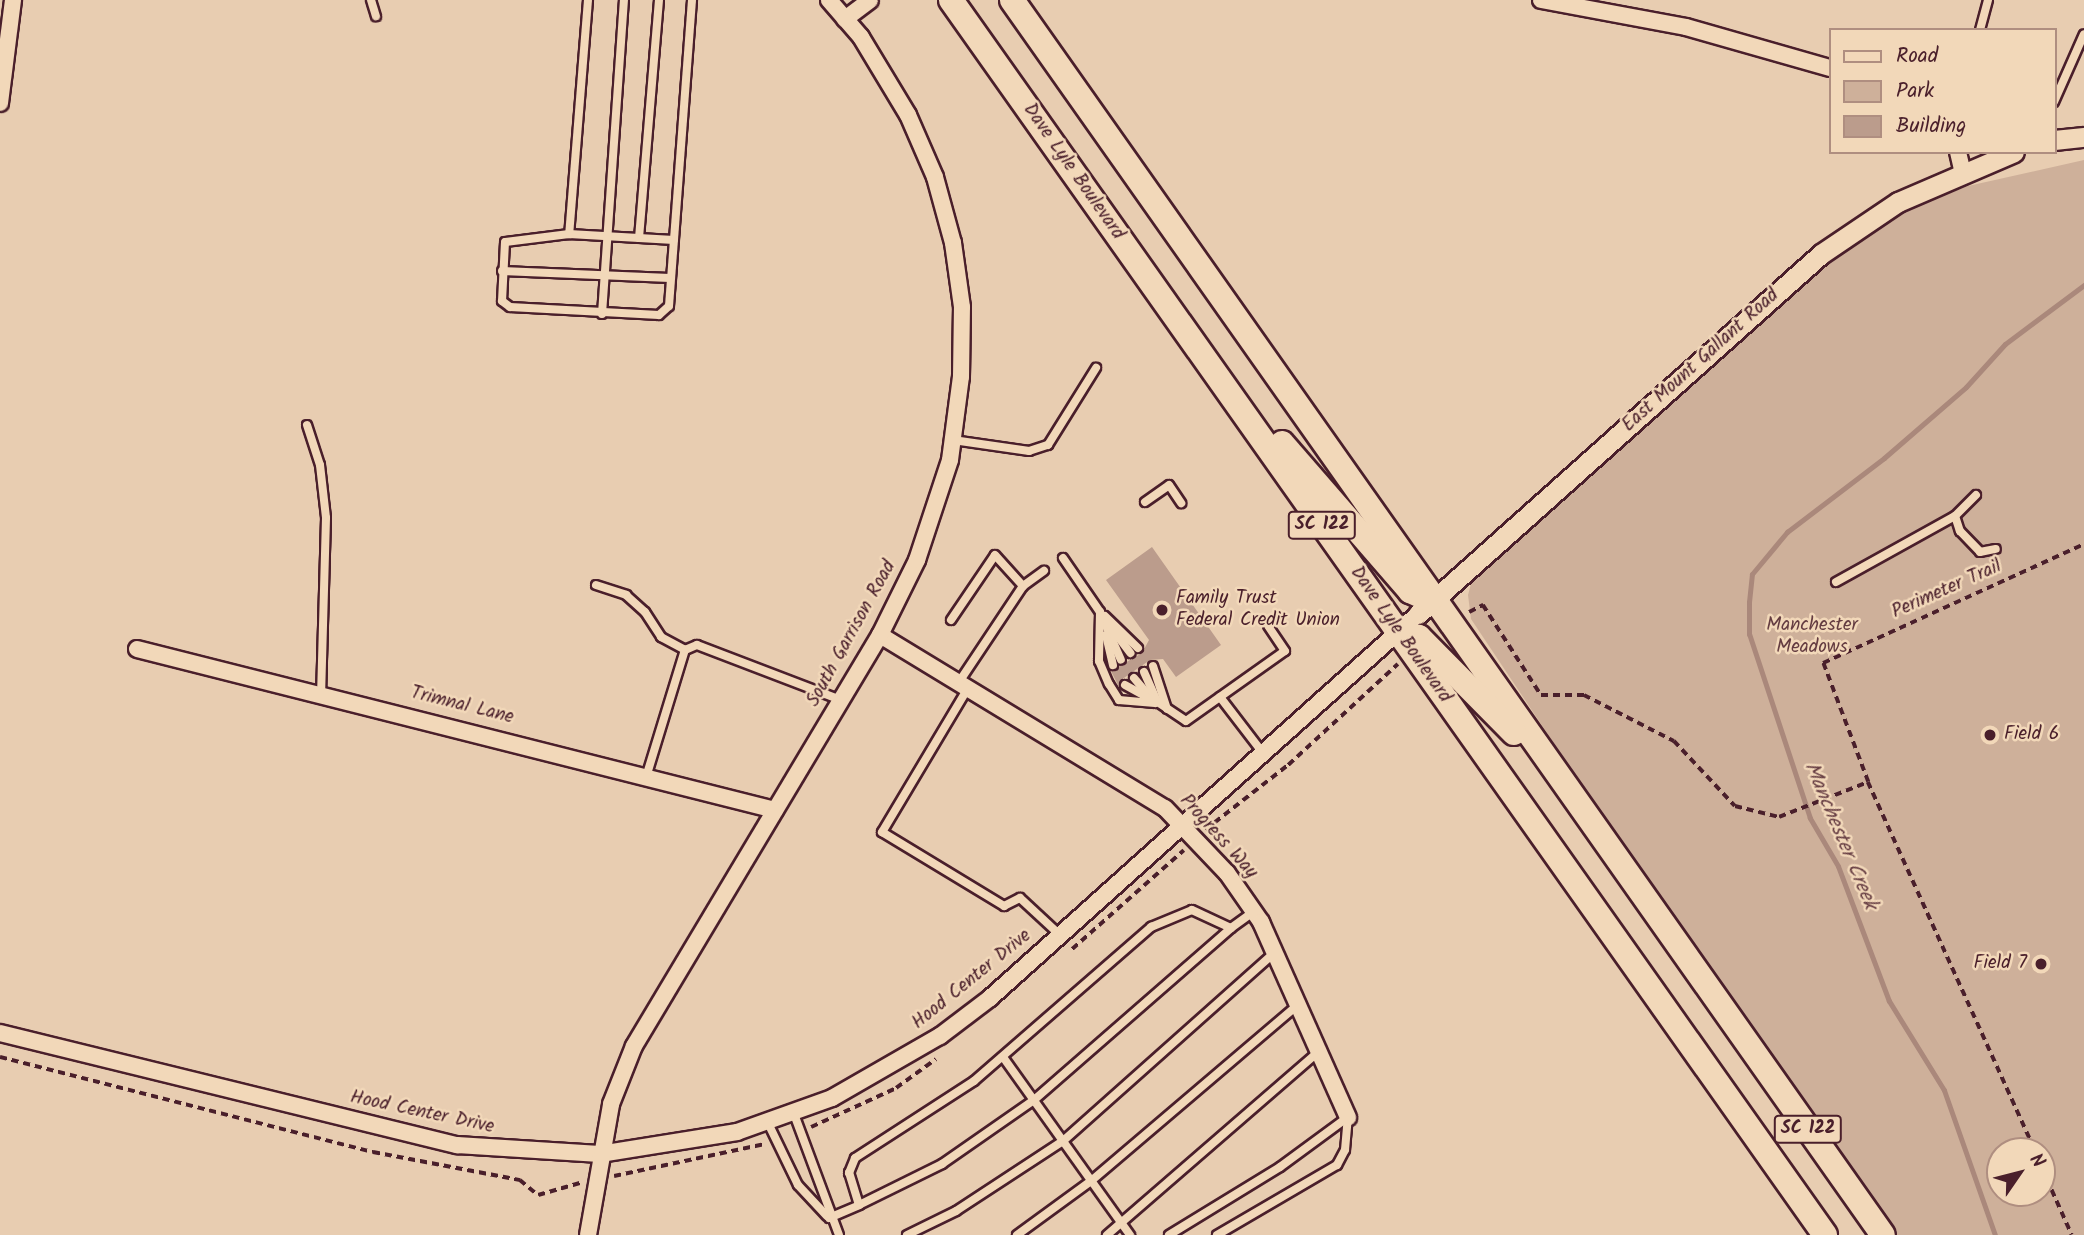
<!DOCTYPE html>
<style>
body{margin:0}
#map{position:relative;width:2084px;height:1235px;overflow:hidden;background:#e8cdb1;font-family:Kalam,sans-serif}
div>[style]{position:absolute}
.green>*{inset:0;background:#ceb09a}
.stream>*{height:5px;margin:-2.5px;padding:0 2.5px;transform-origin:2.5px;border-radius:2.5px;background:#aa887b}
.building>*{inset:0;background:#bb9c8c}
.path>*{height:3.5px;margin-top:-1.75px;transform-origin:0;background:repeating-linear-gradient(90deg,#4a1f2b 0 7px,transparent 0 12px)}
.roads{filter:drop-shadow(2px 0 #4a1f2b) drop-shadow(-2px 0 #4a1f2b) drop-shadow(0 2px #4a1f2b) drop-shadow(0 -2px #4a1f2b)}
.service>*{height:8px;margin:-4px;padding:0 4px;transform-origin:4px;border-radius:4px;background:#f2d8b9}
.minor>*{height:16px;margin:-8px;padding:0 8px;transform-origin:8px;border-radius:8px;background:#f2d8b9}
.tertiary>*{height:19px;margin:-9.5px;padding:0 9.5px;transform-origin:9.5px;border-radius:9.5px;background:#f2d8b9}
.primary>*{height:24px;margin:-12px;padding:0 12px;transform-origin:12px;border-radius:12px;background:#f2d8b9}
.dots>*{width:19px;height:19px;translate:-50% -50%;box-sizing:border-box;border:4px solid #f2d8b9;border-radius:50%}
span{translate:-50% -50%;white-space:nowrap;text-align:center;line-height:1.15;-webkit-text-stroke:5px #f2d8b9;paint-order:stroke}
.shield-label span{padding:2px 5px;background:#f2d8b9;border:2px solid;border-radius:5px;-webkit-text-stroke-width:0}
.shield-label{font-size:18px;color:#4a1f2b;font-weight:700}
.street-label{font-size:19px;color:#4a1f2b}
.poi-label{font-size:19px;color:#4a1f2b}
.left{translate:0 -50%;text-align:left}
.right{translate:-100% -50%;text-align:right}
.park-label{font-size:19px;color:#643c41}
.water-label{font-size:21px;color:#673e43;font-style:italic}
.legend{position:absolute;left:1829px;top:28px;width:228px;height:126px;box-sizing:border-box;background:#f2d8b9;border:2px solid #af8e80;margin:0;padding:9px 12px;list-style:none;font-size:21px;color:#4a1f2b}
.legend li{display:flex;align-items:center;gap:14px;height:35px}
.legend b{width:35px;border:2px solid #af8e80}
.north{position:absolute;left:1986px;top:1137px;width:70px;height:70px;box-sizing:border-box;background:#f2d8b9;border:2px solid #af8e80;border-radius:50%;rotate:55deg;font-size:19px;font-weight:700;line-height:28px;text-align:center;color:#4a1f2b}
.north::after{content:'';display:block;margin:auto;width:24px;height:32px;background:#4a1f2b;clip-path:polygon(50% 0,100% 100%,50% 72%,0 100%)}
</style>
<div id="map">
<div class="green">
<i style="clip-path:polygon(evenodd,2084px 160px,2084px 1235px,1893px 1235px,1697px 958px,1471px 619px,1468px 595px,1475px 569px,1826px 260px,1904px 211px,1968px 186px,2084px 160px,2000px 1151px,2042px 1151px,2042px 1193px,2000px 1193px,2000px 1151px)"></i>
</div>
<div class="stream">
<i style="left:1995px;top:1235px;width:154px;rotate:-109.4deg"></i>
<i style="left:1944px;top:1090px;width:105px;rotate:-121.7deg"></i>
<i style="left:1889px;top:1001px;width:144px;rotate:-110.7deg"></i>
<i style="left:1838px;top:866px;width:56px;rotate:-120.3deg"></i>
<i style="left:1810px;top:818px;width:194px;rotate:-108.3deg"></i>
<i style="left:1749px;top:634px;width:32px;rotate:-90deg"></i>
<i style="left:1749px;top:602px;width:28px;rotate:-84deg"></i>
<i style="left:1752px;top:574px;width:55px;rotate:-50.2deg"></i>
<i style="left:1787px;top:532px;width:122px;rotate:-37.3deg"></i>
<i style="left:1884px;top:458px;width:108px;rotate:-40.9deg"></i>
<i style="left:1966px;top:387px;width:58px;rotate:-47.8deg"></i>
<i style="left:2005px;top:344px;width:99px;rotate:-36.8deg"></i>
</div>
<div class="building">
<i style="clip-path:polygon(1152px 547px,1221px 645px,1176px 677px,1163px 659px,1150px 660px,1121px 680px,1120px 689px,1111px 671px,1142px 653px,1149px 640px,1106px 580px)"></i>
</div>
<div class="path">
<i style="left:1469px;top:612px;width:16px;rotate:-27deg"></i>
<i style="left:1483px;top:605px;width:107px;rotate:57.2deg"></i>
<i style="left:1541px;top:695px;width:43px"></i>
<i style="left:1584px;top:695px;width:101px;rotate:27.1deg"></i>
<i style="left:1674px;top:741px;width:89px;rotate:46.8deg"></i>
<i style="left:1735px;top:806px;width:45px;rotate:14deg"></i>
<i style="left:1779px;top:817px;width:96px;rotate:-21.5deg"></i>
<i style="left:1868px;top:782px;width:405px;rotate:65.6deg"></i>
<i style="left:1868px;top:782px;width:127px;rotate:-110.7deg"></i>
<i style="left:1823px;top:663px;width:287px;rotate:-24.5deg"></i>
<i style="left:1205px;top:830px;width:105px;rotate:-38.1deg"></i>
<i style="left:1288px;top:765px;width:149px;rotate:-42.6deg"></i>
<i style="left:1072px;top:949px;width:149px;rotate:-41.5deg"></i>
<i style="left:0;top:1057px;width:385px;rotate:14.3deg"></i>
<i style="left:373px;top:1152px;width:150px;rotate:10.8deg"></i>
<i style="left:520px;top:1180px;width:23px;rotate:40deg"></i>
<i style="left:538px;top:1195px;width:47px;rotate:-16.1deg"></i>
<i style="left:811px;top:1127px;width:94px;rotate:-24.6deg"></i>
<i style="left:896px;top:1088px;width:49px;rotate:-35.9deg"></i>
<i style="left:2042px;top:1168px;width:73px;rotate:65.9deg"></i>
<i style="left:614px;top:1176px;width:153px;rotate:-12deg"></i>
</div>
<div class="roads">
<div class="service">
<i style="left:371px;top:0;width:17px;rotate:73deg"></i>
<i style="left:588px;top:0;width:235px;rotate:94.6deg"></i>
<i style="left:569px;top:234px;width:64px;rotate:172.9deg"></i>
<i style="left:505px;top:242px;width:59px;rotate:92.9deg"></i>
<i style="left:502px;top:301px;width:10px;rotate:37deg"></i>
<i style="left:510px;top:307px;width:149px;rotate:3.1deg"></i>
<i style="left:659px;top:315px;width:13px;rotate:-42deg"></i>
<i style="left:669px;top:306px;width:307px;rotate:-85.7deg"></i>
<i style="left:1980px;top:30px;width:31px;rotate:-75deg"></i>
<i style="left:2054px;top:102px;width:74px;rotate:-66.2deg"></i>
<i style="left:569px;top:234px;width:105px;rotate:3.3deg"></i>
<i style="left:639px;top:238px;width:239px;rotate:-85.2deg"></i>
<i style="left:502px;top:271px;width:168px;rotate:2.4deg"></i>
<i style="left:602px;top:314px;width:315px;rotate:-86deg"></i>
<i style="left:307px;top:425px;width:42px;rotate:72deg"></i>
<i style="left:320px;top:465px;width:53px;rotate:83.5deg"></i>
<i style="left:326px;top:518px;width:176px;rotate:91.6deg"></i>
<i style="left:953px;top:440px;width:77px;rotate:8.2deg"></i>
<i style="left:1029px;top:451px;width:20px;rotate:-18deg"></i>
<i style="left:1048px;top:445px;width:91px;rotate:-58.1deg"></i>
<i style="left:1976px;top:495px;width:30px;rotate:135deg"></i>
<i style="left:1955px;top:516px;width:16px;rotate:72deg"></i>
<i style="left:1960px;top:531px;width:29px;rotate:46deg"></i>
<i style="left:1980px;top:552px;width:16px;rotate:-11deg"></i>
<i style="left:1145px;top:502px;width:29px;rotate:-35deg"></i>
<i style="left:1169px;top:485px;width:22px;rotate:56deg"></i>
<i style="left:1063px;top:558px;width:65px;rotate:55.6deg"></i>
<i style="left:1100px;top:612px;width:52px;rotate:66.4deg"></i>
<i style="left:1836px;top:582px;width:136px;rotate:-29deg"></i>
<i style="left:596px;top:585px;width:32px;rotate:18deg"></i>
<i style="left:626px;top:595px;width:25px;rotate:42deg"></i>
<i style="left:645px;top:612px;width:30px;rotate:57deg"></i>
<i style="left:661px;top:637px;width:27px;rotate:28deg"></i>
<i style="left:1100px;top:612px;width:49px;rotate:91.2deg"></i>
<i style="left:1099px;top:661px;width:25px;rotate:67deg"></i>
<i style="left:1109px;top:684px;width:19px;rotate:58deg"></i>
<i style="left:1119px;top:700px;width:36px;rotate:5deg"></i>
<i style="left:1105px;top:616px;width:46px;rotate:44.1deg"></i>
<i style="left:951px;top:620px;width:78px;rotate:-55.9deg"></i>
<i style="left:995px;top:555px;width:42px;rotate:47.9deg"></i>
<i style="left:1110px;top:626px;width:34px;rotate:53deg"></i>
<i style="left:1106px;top:635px;width:31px;rotate:77deg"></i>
<i style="left:1153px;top:666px;width:45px;rotate:72deg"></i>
<i style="left:1144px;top:672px;width:32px;rotate:66deg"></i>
<i style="left:1134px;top:678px;width:25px;rotate:50deg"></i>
<i style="left:1150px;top:697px;width:43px;rotate:33.7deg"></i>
<i style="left:1186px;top:721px;width:121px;rotate:-35.3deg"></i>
<i style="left:1285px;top:651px;width:30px;rotate:-124deg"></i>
<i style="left:959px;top:682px;width:115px;rotate:-56.3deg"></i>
<i style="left:1023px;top:586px;width:26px;rotate:-36deg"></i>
<i style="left:1125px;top:685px;width:25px;rotate:29deg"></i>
<i style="left:968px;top:688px;width:168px;rotate:120.8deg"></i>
<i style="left:882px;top:832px;width:143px;rotate:31.2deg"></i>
<i style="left:1004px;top:906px;width:18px;rotate:-27deg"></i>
<i style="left:1020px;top:898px;width:54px;rotate:42.8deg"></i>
<i style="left:1220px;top:697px;width:71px;rotate:52.5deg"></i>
<i style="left:647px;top:774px;width:130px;rotate:-73deg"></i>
<i style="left:685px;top:650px;width:13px;rotate:-23deg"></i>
<i style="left:697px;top:645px;width:154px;rotate:20.9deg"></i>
<i style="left:1003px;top:1057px;width:219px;rotate:54.5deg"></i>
<i style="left:794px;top:1114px;width:129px;rotate:69.6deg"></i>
<i style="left:768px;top:1123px;width:69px;rotate:64.2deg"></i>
<i style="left:798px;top:1185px;width:42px;rotate:46.9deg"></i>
<i style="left:859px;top:1205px;width:93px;rotate:-26.3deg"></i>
<i style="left:942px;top:1164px;width:112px;rotate:-34.8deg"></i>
<i style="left:1034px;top:1100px;width:262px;rotate:-41.1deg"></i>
<i style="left:829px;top:1218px;width:33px;rotate:-23deg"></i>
<i style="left:859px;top:1205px;width:34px;rotate:-107deg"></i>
<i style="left:849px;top:1173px;width:16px;rotate:-68deg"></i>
<i style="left:855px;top:1158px;width:142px;rotate:-32.9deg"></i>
<i style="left:974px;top:1081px;width:235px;rotate:-41deg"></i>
<i style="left:1151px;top:927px;width:44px;rotate:-22.5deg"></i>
<i style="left:1192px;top:910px;width:43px;rotate:24.8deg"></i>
<i style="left:1231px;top:928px;width:29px;rotate:-36deg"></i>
<i style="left:907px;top:1235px;width:55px;rotate:-26.1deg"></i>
<i style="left:956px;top:1211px;width:128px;rotate:-33.2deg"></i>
<i style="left:1063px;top:1141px;width:285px;rotate:-41.7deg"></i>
<i style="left:1017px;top:1235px;width:92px;rotate:-36.1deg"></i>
<i style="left:1091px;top:1181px;width:273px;rotate:-40.4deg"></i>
<i style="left:1107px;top:1235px;width:279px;rotate:-40.9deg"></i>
<i style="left:1169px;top:1235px;width:130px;rotate:-31.5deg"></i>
<i style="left:1280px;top:1167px;width:84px;rotate:-36.3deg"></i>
<i style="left:1217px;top:1235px;width:139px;rotate:-30.3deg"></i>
<i style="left:1337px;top:1165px;width:17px;rotate:-62deg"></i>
<i style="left:1345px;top:1150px;width:33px;rotate:-85deg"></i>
</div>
<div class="minor">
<i style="left:1541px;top:0;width:147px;rotate:10.5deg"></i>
<i style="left:1686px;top:27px;width:150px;rotate:15.9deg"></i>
<i style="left:845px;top:19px;width:31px;rotate:-37deg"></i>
<i style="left:0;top:103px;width:104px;rotate:-82.8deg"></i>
<i style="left:1958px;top:152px;width:23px;rotate:77deg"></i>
<i style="left:880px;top:635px;width:333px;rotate:31.3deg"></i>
<i style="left:1165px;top:808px;width:90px;rotate:46.4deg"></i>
<i style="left:1227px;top:873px;width:60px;rotate:55.2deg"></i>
<i style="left:1261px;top:922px;width:214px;rotate:66deg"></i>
<i style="left:137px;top:649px;width:658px;rotate:14.16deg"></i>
<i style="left:0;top:1033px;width:471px;rotate:13.8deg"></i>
<i style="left:457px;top:1145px;width:143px;rotate:3.6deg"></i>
<i style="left:600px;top:1154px;width:139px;rotate:-9.1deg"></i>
<i style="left:737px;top:1132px;width:101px;rotate:-19.7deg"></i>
<i style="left:832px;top:1098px;width:125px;rotate:-29.9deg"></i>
<i style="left:940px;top:1036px;width:63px;rotate:-37.2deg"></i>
<i style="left:990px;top:998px;width:575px;rotate:-41.9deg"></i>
<i style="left:588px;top:1235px;width:133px;rotate:-80deg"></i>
<i style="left:611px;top:1104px;width:62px;rotate:-68.4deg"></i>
<i style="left:634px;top:1046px;width:479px;rotate:-59.1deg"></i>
<i style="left:880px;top:635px;width:84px;rotate:-63.7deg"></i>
<i style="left:917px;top:560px;width:105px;rotate:-71.7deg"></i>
<i style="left:950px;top:460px;width:84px;rotate:-82.5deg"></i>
<i style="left:961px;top:377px;width:70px;rotate:-89.2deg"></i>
<i style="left:962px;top:307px;width:65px;rotate:-98deg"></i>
<i style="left:953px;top:243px;width:68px;rotate:-105.3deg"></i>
<i style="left:935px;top:177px;width:68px;rotate:-113.5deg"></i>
<i style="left:908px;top:115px;width:91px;rotate:-121.1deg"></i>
<i style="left:861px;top:37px;width:49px;rotate:-130.9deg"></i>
</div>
<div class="tertiary">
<i style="left:2054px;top:140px;width:30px;rotate:-6deg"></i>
<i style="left:1418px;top:614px;width:540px;rotate:-41.77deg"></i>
<i style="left:1821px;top:254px;width:93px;rotate:-34deg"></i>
<i style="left:1898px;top:202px;width:126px;rotate:-23.3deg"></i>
</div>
<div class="primary">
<i style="left:951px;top:0;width:1513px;rotate:54.71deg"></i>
<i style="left:1012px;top:0;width:1511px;rotate:54.81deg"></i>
<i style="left:1282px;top:443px;width:196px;rotate:49.1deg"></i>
<i style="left:1410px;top:591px;width:22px;rotate:24deg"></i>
<i style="left:1397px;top:633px;width:22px;rotate:10deg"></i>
<i style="left:1419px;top:637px;width:135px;rotate:45.3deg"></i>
</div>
</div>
<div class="dots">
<i style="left:1162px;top:610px;background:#4a1f2b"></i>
<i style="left:1990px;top:735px;background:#4a1f2b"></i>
<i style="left:2041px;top:964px;background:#4a1f2b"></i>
</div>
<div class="shield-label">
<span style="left:1322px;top:525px">SC 122</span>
<span style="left:1808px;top:1129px">SC 122</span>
</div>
<div class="street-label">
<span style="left:1073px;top:172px;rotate:55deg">Dave Lyle Boulevard</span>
<span style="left:1701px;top:361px;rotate:-42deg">East Mount Gallant Road</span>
<span style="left:1947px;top:590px;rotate:-24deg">Perimeter Trail</span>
<span style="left:852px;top:634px;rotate:-61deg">South Garrison Road</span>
<span style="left:1400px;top:635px;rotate:55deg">Dave Lyle Boulevard</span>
<span style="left:462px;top:706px;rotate:14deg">Trimnal Lane</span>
<span style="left:1218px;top:837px;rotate:48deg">Progress Way</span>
<span style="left:972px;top:980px;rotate:-39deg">Hood Center Drive</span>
<span style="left:422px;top:1113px;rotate:12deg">Hood Center Drive</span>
</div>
<div class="poi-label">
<span class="left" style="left:1176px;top:610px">Family Trust<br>Federal Credit Union</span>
<span class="left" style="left:2004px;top:735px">Field 6</span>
<span class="right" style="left:2027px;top:964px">Field 7</span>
</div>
<div class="park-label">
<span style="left:1812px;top:637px">Manchester<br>Meadows</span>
</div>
<div class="water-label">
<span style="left:1840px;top:836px;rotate:67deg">Manchester Creek</span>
</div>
<ul class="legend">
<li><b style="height:9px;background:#f2d8b9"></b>Road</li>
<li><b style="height:19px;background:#ceb09a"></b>Park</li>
<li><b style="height:19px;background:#bb9c8c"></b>Building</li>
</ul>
<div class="north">N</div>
</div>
